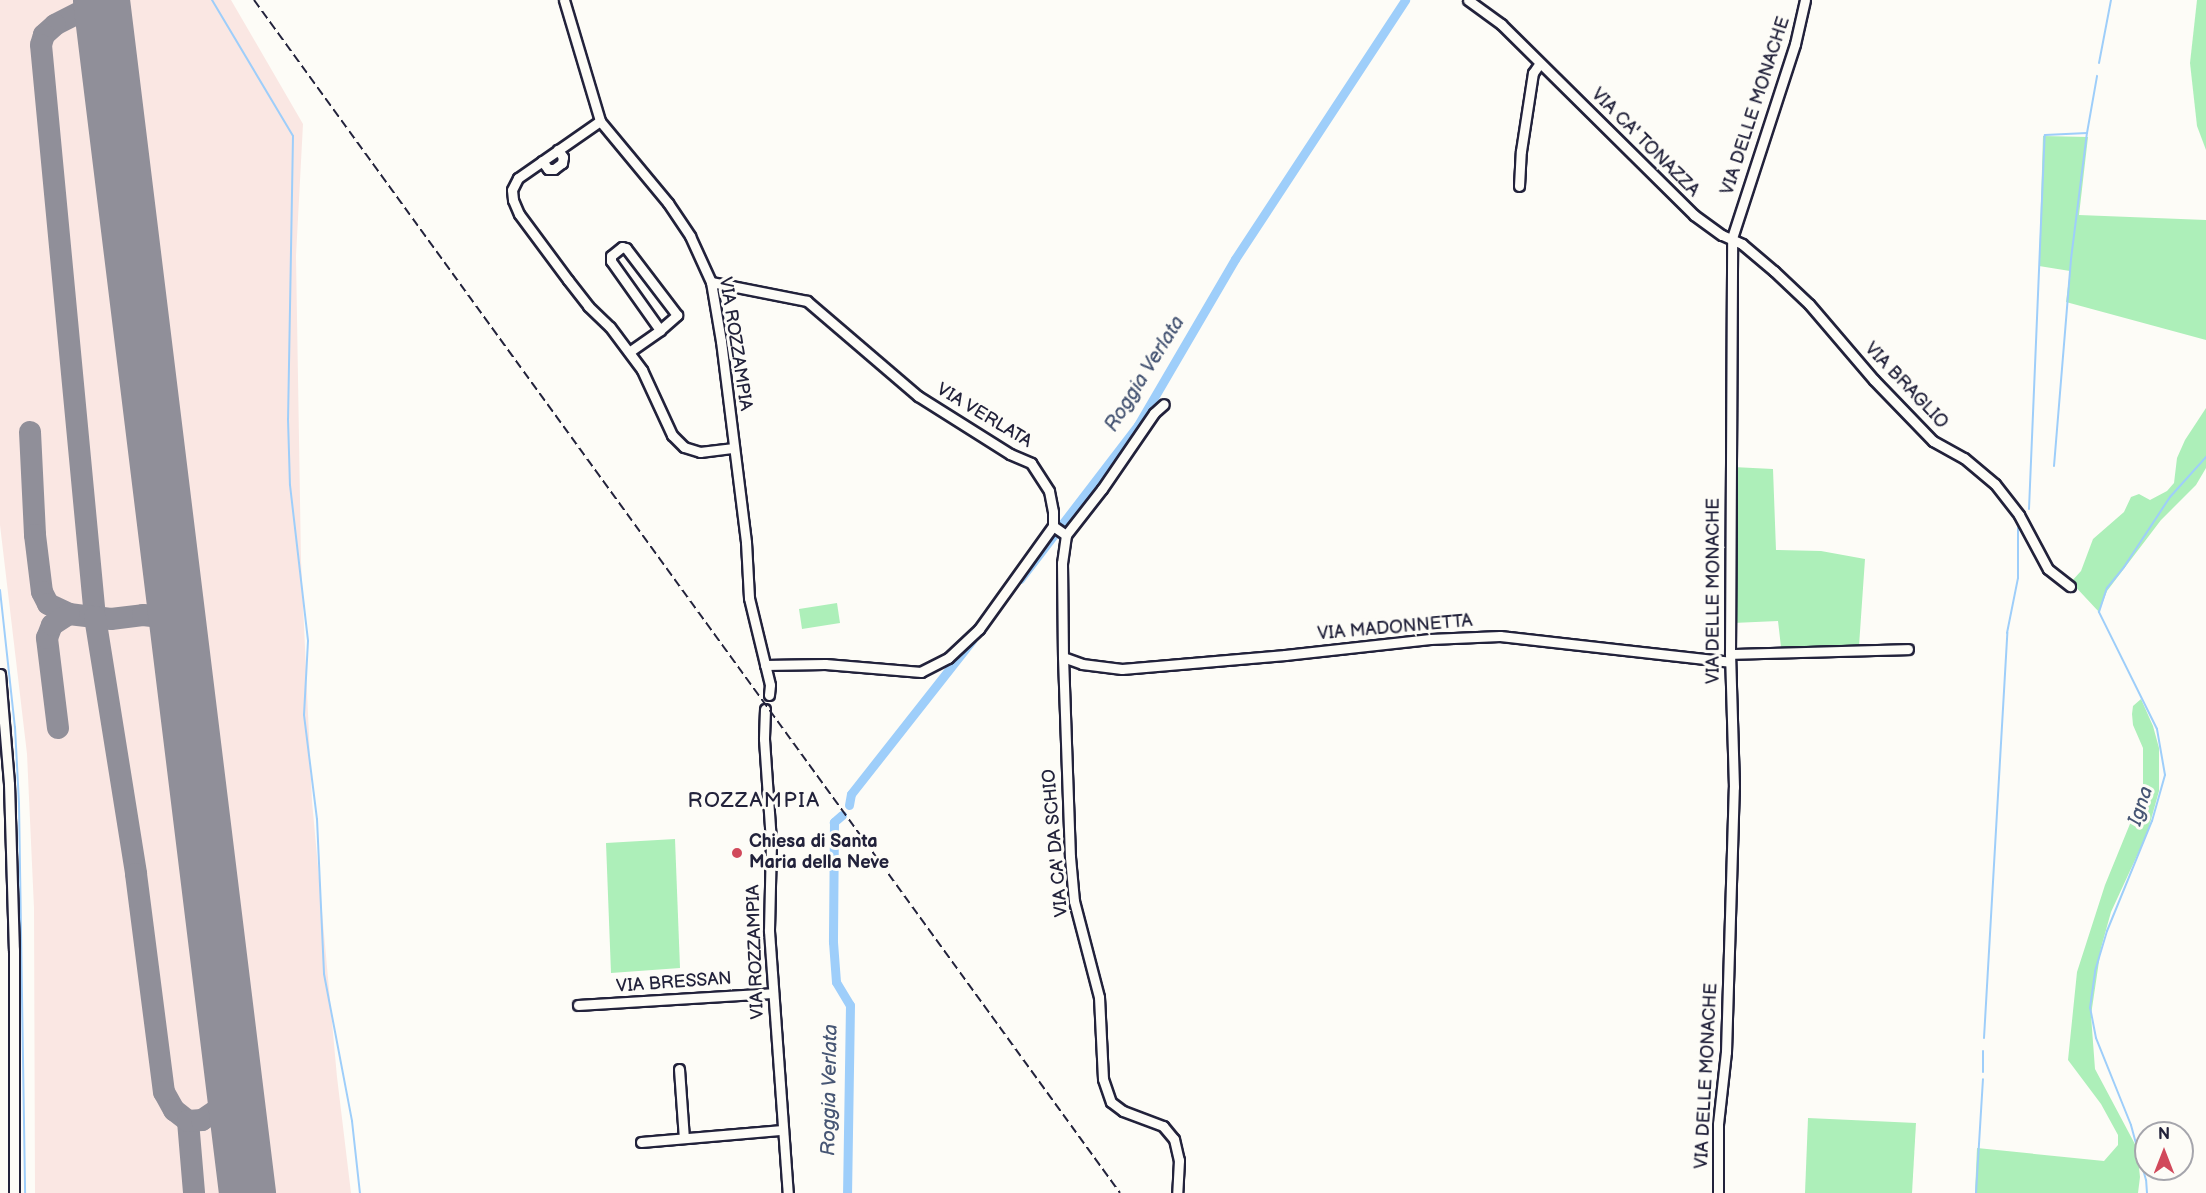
<!DOCTYPE html>
<style>
body{margin:0}
#map{position:relative;width:2206px;height:1193px;overflow:hidden;background:#fdfcf7;font-family:"Balsamiq Sans",sans-serif}
div>[style]{position:absolute}
.built>*{inset:0;background:#fae7e3}
.green>*{inset:0;background:#adefb9}
.stream>*{height:2px;margin:-1px;padding:0 1px;transform-origin:1px;border-radius:1px;background:#9ecefa}
.canal>*{height:9px;margin:-4.5px;padding:0 4.5px;transform-origin:4.5px;border-radius:4.5px;background:#9ecefa}
.taxiway>*{height:22px;margin:-11px;padding:0 11px;transform-origin:11px;border-radius:11px;background:#908f99}
.runway>*{height:57px;margin:-28.5px;padding:0 28.5px;transform-origin:28.5px;border-radius:28.5px;background:#908f99}
.roads{filter:drop-shadow(2px 0 #22223b) drop-shadow(-2px 0 #22223b) drop-shadow(0 2px #22223b) drop-shadow(0 -2px #22223b)}
.minor>*{height:9px;margin:-4.5px;padding:0 4.5px;transform-origin:4.5px;border-radius:4.5px;background:#fdfcf7}
.rail>*{height:2px;margin-top:-1px;transform-origin:0;background:repeating-linear-gradient(90deg,#22223b 0 9px,transparent 0 13.5px)}
.dots>*{width:16px;height:16px;translate:-50% -50%;box-sizing:border-box;border:3px solid #fdfcf7;border-radius:50%}
span{translate:-50% -50%;white-space:nowrap;text-align:center;line-height:1.15;-webkit-text-stroke:6px #fdfcf7;paint-order:stroke}
.street-label{font-size:18px;color:#22223b}
.poi-label{font-size:18px;color:#22223b;font-weight:700}
.left{translate:0 -50%;text-align:left}
.water-label{font-size:20px;color:#475674;font-style:italic}
.quarter-label{font-size:21px;color:#22223b;letter-spacing:1.5px}
.north{position:absolute;left:2134px;top:1121px;width:60px;height:60px;box-sizing:border-box;background:#fdfcf7;border:2px solid #a5a5ac;border-radius:50%;rotate:0deg;font-size:16px;font-weight:700;line-height:24px;text-align:center;color:#22223b}
.north::after{content:'';display:block;margin:auto;width:21px;height:27px;background:#d1495b;clip-path:polygon(50% 0,100% 100%,50% 72%,0 100%)}
</style>
<div id="map">
<div class="built">
<i style="clip-path:polygon(0 0,231px 0,303px 124px,296px 256px,301px 560px,312px 801px,337px 1077px,351px 1193px,35px 1193px,34px 908px,27px 754px,0 525px)"></i>
</div>
<div class="green">
<i style="clip-path:polygon(2197px 0,2206px 0,2206px 150px,2197px 126px,2190px 63px)"></i>
<i style="clip-path:polygon(2043px 136px,2088px 137px,2079px 215px,2206px 220px,2206px 340px,2066px 302px,2070px 271px,2039px 266px)"></i>
<i style="clip-path:polygon(2206px 408px,2206px 468px,2196px 485px,2161px 520px,2107px 591px,2099px 612px,2071px 582px,2081px 571px,2093px 539px,2124px 512px,2131px 497px,2139px 494px,2150px 500px,2167px 491px,2174px 483px,2177px 458px,2185px 440px)"></i>
<i style="clip-path:polygon(1733px 467px,1773px 469px,1776px 550px,1821px 551px,1865px 559px,1859px 646px,1781px 647px,1778px 621px,1733px 623px)"></i>
<i style="clip-path:polygon(837px 603px,840px 623px,802px 629px,799px 609px)"></i>
<i style="clip-path:polygon(2141px 699px,2153px 726px,2159px 748px,2159px 791px,2147px 834px,2111px 912px,2101px 948px,2091px 1015px,2095px 1069px,2137px 1148px,2140px 1177px,2138px 1193px,1975px 1193px,1977px 1148px,2104px 1161px,2118px 1145px,2118px 1135px,2101px 1104px,2068px 1060px,2077px 972px,2105px 885px,2143px 792px,2143px 748px,2133px 725px,2132px 714px,2133px 706px)"></i>
<i style="clip-path:polygon(675px 839px,680px 968px,611px 973px,606px 843px)"></i>
<i style="clip-path:polygon(1808px 1118px,1916px 1123px,1912px 1193px,1805px 1193px)"></i>
</div>
<div class="stream">
<i style="left:212px;top:0;width:158px;rotate:59.2deg"></i>
<i style="left:293px;top:136px;width:283px;rotate:91deg"></i>
<i style="left:288px;top:419px;width:66px;rotate:88.3deg"></i>
<i style="left:290px;top:485px;width:157px;rotate:83.4deg"></i>
<i style="left:308px;top:641px;width:74px;rotate:93.1deg"></i>
<i style="left:304px;top:715px;width:105px;rotate:82.9deg"></i>
<i style="left:317px;top:819px;width:155px;rotate:87.4deg"></i>
<i style="left:324px;top:974px;width:150px;rotate:79.2deg"></i>
<i style="left:352px;top:1121px;width:72px;rotate:83.7deg"></i>
<i style="left:2099px;top:63px;width:64px;rotate:-79.2deg"></i>
<i style="left:2054px;top:466px;width:208px;rotate:-85.3deg"></i>
<i style="left:2071px;top:259px;width:127px;rotate:-82.8deg"></i>
<i style="left:2087px;top:133px;width:58px;rotate:-80deg"></i>
<i style="left:2029px;top:509px;width:374px;rotate:-87.6deg"></i>
<i style="left:2045px;top:135px;width:42px;rotate:-2.7deg"></i>
<i style="left:0;top:590px;width:138px;rotate:83.8deg"></i>
<i style="left:15px;top:727px;width:77px;rotate:87deg"></i>
<i style="left:19px;top:804px;width:389px;rotate:89.1deg"></i>
<i style="left:1984px;top:1038px;width:406px;rotate:-86.7deg"></i>
<i style="left:2007px;top:633px;width:56px;rotate:-78.7deg"></i>
<i style="left:2018px;top:578px;width:50px;rotate:-90deg"></i>
<i style="left:1983px;top:1051px;width:21px;rotate:90deg"></i>
<i style="left:1976px;top:1193px;width:114px;rotate:-86.5deg"></i>
<i style="left:2147px;top:1193px;width:13px;rotate:-94deg"></i>
<i style="left:2146px;top:1180px;width:57px;rotate:-105.3deg"></i>
<i style="left:2131px;top:1125px;width:94px;rotate:-111.9deg"></i>
<i style="left:2096px;top:1038px;width:31px;rotate:-101deg"></i>
<i style="left:2090px;top:1008px;width:37px;rotate:-82deg"></i>
<i style="left:2095px;top:971px;width:42px;rotate:-73.3deg"></i>
<i style="left:2107px;top:931px;width:119px;rotate:-67.8deg"></i>
<i style="left:2152px;top:821px;width:48px;rotate:-74.2deg"></i>
<i style="left:2165px;top:775px;width:47px;rotate:-99.9deg"></i>
<i style="left:2157px;top:729px;width:131px;rotate:-116.4deg"></i>
<i style="left:2099px;top:612px;width:25px;rotate:-72deg"></i>
<i style="left:2107px;top:588px;width:27px;rotate:-51deg"></i>
<i style="left:2124px;top:567px;width:84px;rotate:-56.7deg"></i>
<i style="left:2170px;top:497px;width:54px;rotate:-48deg"></i>
</div>
<div class="canal">
<i style="left:1020px;top:579px;width:194px;rotate:-52.5deg"></i>
<i style="left:1138px;top:425px;width:192px;rotate:-59.7deg"></i>
<i style="left:1235px;top:259px;width:310px;rotate:-56.7deg"></i>
<i style="left:849px;top:805px;width:11px;rotate:-80deg"></i>
<i style="left:851px;top:794px;width:196px;rotate:-51.8deg"></i>
<i style="left:842px;top:815px;width:11px;rotate:139deg"></i>
<i style="left:834px;top:822px;width:120px;rotate:90.5deg"></i>
<i style="left:833px;top:942px;width:40px;rotate:85.7deg"></i>
<i style="left:836px;top:982px;width:27px;rotate:59deg"></i>
<i style="left:850px;top:1005px;width:188px;rotate:90.9deg"></i>
</div>
<div class="taxiway">
<i style="left:103px;top:13px;width:16px;rotate:-162deg"></i>
<i style="left:88px;top:8px;width:37px;rotate:153deg"></i>
<i style="left:55px;top:25px;width:15px;rotate:138deg"></i>
<i style="left:44px;top:35px;width:10px;rotate:107deg"></i>
<i style="left:41px;top:45px;width:575px;rotate:84.61deg"></i>
<i style="left:95px;top:617px;width:16px;rotate:7deg"></i>
<i style="left:111px;top:619px;width:32px;rotate:-7deg"></i>
<i style="left:143px;top:615px;width:16px;rotate:7deg"></i>
<i style="left:159px;top:617px;width:15px;rotate:37deg"></i>
<i style="left:171px;top:626px;width:14px;rotate:56deg"></i>
<i style="left:30px;top:432px;width:103px;rotate:87.2deg"></i>
<i style="left:35px;top:535px;width:57px;rotate:83deg"></i>
<i style="left:42px;top:592px;width:13px;rotate:63deg"></i>
<i style="left:48px;top:604px;width:23px;rotate:25deg"></i>
<i style="left:69px;top:614px;width:26px;rotate:7deg"></i>
<i style="left:95px;top:617px;width:260px;rotate:80.9deg"></i>
<i style="left:136px;top:874px;width:220px;rotate:82.7deg"></i>
<i style="left:164px;top:1092px;width:21px;rotate:61deg"></i>
<i style="left:174px;top:1110px;width:18px;rotate:38deg"></i>
<i style="left:188px;top:1121px;width:72px;rotate:85.2deg"></i>
<i style="left:159px;top:617px;width:13px;rotate:-48deg"></i>
<i style="left:168px;top:607px;width:17px;rotate:-69deg"></i>
<i style="left:58px;top:728px;width:91px;rotate:-97deg"></i>
<i style="left:47px;top:638px;width:14px;rotate:-69deg"></i>
<i style="left:52px;top:625px;width:20px;rotate:-33deg"></i>
<i style="left:188px;top:1121px;width:14px;rotate:-4deg"></i>
<i style="left:202px;top:1120px;width:27px;rotate:-34deg"></i>
<i style="left:224px;top:1105px;width:22px;rotate:-63deg"></i>
</div>
<div class="runway">
<i style="left:101px;top:0;width:1202px;rotate:83.02deg"></i>
</div>
<div class="roads">
<div class="minor">
<i style="left:564px;top:0;width:126px;rotate:73.4deg"></i>
<i style="left:600px;top:121px;width:107px;rotate:50.3deg"></i>
<i style="left:668px;top:203px;width:40px;rotate:56deg"></i>
<i style="left:690px;top:236px;width:51px;rotate:65.5deg"></i>
<i style="left:711px;top:282px;width:60px;rotate:80.4deg"></i>
<i style="left:721px;top:341px;width:203px;rotate:82.9deg"></i>
<i style="left:746px;top:542px;width:56px;rotate:86.9deg"></i>
<i style="left:749px;top:598px;width:89px;rotate:76.4deg"></i>
<i style="left:770px;top:685px;width:10px;rotate:96deg"></i>
<i style="left:1468px;top:0;width:41px;rotate:36deg"></i>
<i style="left:1501px;top:24px;width:272px;rotate:44.7deg"></i>
<i style="left:1694px;top:215px;width:34px;rotate:36deg"></i>
<i style="left:1722px;top:235px;width:22px;rotate:24deg"></i>
<i style="left:1742px;top:244px;width:42px;rotate:40.2deg"></i>
<i style="left:1774px;top:271px;width:48px;rotate:43.3deg"></i>
<i style="left:1809px;top:304px;width:100px;rotate:49.5deg"></i>
<i style="left:1874px;top:380px;width:85px;rotate:46deg"></i>
<i style="left:1933px;top:441px;width:35px;rotate:29deg"></i>
<i style="left:1964px;top:458px;width:40px;rotate:40deg"></i>
<i style="left:1995px;top:484px;width:39px;rotate:52deg"></i>
<i style="left:2019px;top:515px;width:61px;rotate:61.8deg"></i>
<i style="left:2048px;top:569px;width:28px;rotate:38deg"></i>
<i style="left:600px;top:121px;width:100px;rotate:145.2deg"></i>
<i style="left:518px;top:178px;width:13px;rotate:117deg"></i>
<i style="left:512px;top:190px;width:10px;rotate:84deg"></i>
<i style="left:513px;top:200px;width:15px;rotate:67deg"></i>
<i style="left:519px;top:214px;width:82px;rotate:53.4deg"></i>
<i style="left:568px;top:280px;width:33px;rotate:52deg"></i>
<i style="left:588px;top:306px;width:30px;rotate:44deg"></i>
<i style="left:610px;top:327px;width:54px;rotate:53.3deg"></i>
<i style="left:642px;top:370px;width:72px;rotate:65.2deg"></i>
<i style="left:672px;top:435px;width:17px;rotate:45deg"></i>
<i style="left:684px;top:447px;width:17px;rotate:17deg"></i>
<i style="left:700px;top:452px;width:34px;rotate:-7deg"></i>
<i style="left:542px;top:161px;width:10px;rotate:53deg"></i>
<i style="left:548px;top:169px;width:6px"></i>
<i style="left:554px;top:169px;width:10px;rotate:-37deg"></i>
<i style="left:562px;top:163px;width:6px;rotate:-81deg"></i>
<i style="left:563px;top:157px;width:9px;rotate:-126deg"></i>
<i style="left:1519px;top:186px;width:35px;rotate:-87deg"></i>
<i style="left:1521px;top:151px;width:79px;rotate:-81.3deg"></i>
<i style="left:1533px;top:73px;width:12px;rotate:-55deg"></i>
<i style="left:711px;top:282px;width:98px;rotate:11.2deg"></i>
<i style="left:807px;top:301px;width:146px;rotate:40.6deg"></i>
<i style="left:918px;top:396px;width:109px;rotate:32.2deg"></i>
<i style="left:1010px;top:454px;width:23px;rotate:23deg"></i>
<i style="left:1031px;top:463px;width:33px;rotate:57deg"></i>
<i style="left:1049px;top:491px;width:21px;rotate:79deg"></i>
<i style="left:1053px;top:512px;width:14px;rotate:90deg"></i>
<i style="left:1053px;top:526px;width:127px;rotate:125.7deg"></i>
<i style="left:979px;top:629px;width:42px;rotate:136.9deg"></i>
<i style="left:948px;top:658px;width:30px;rotate:153deg"></i>
<i style="left:921px;top:672px;width:96px;rotate:-175.2deg"></i>
<i style="left:825px;top:664px;width:60px;rotate:179deg"></i>
<i style="left:629px;top:352px;width:38px;rotate:-35deg"></i>
<i style="left:660px;top:330px;width:23px;rotate:-41deg"></i>
<i style="left:677px;top:315px;width:84px;rotate:-127.3deg"></i>
<i style="left:626px;top:248px;width:4px;rotate:-166deg"></i>
<i style="left:622px;top:247px;width:14px;rotate:141deg"></i>
<i style="left:611px;top:256px;width:5px;rotate:90deg"></i>
<i style="left:611px;top:261px;width:85px;rotate:54.6deg"></i>
<i style="left:1053px;top:526px;width:16px;rotate:35deg"></i>
<i style="left:1066px;top:535px;width:28px;rotate:98deg"></i>
<i style="left:1062px;top:563px;width:94px;rotate:89.4deg"></i>
<i style="left:1063px;top:657px;width:200px;rotate:88deg"></i>
<i style="left:1070px;top:857px;width:44px;rotate:84.8deg"></i>
<i style="left:1074px;top:901px;width:99px;rotate:75.4deg"></i>
<i style="left:1099px;top:997px;width:82px;rotate:87.2deg"></i>
<i style="left:1103px;top:1079px;width:24px;rotate:71deg"></i>
<i style="left:1111px;top:1102px;width:15px;rotate:37deg"></i>
<i style="left:1123px;top:1111px;width:43px;rotate:20.6deg"></i>
<i style="left:1163px;top:1126px;width:17px;rotate:50deg"></i>
<i style="left:1174px;top:1139px;width:22px;rotate:77deg"></i>
<i style="left:1179px;top:1160px;width:33px;rotate:93deg"></i>
<i style="left:1066px;top:535px;width:58px;rotate:-52deg"></i>
<i style="left:1102px;top:489px;width:92px;rotate:-55.6deg"></i>
<i style="left:1154px;top:413px;width:13px;rotate:-42deg"></i>
<i style="left:1730px;top:654px;width:178px;rotate:-1.6deg"></i>
<i style="left:1063px;top:657px;width:20px;rotate:20deg"></i>
<i style="left:1082px;top:664px;width:40px;rotate:7.1deg"></i>
<i style="left:1122px;top:669px;width:164px;rotate:-4.9deg"></i>
<i style="left:1285px;top:655px;width:146px;rotate:-6.3deg"></i>
<i style="left:1430px;top:639px;width:70px;rotate:-2.5deg"></i>
<i style="left:1500px;top:636px;width:231px;rotate:6.4deg"></i>
<i style="left:0;top:674px;width:110px;rotate:85.3deg"></i>
<i style="left:9px;top:784px;width:166px;rotate:88.3deg"></i>
<i style="left:14px;top:950px;width:243px;rotate:90deg"></i>
<i style="left:765px;top:709px;width:30px;rotate:92deg"></i>
<i style="left:764px;top:739px;width:103px;rotate:86.1deg"></i>
<i style="left:771px;top:842px;width:89px;rotate:91.3deg"></i>
<i style="left:769px;top:931px;width:263px;rotate:85.9deg"></i>
<i style="left:578px;top:1005px;width:194px;rotate:-3.5deg"></i>
<i style="left:679px;top:1069px;width:69px;rotate:85.9deg"></i>
<i style="left:641px;top:1142px;width:142px;rotate:-4.9deg"></i>
<i style="left:1718px;top:1193px;width:69px;rotate:-90deg"></i>
<i style="left:1718px;top:1124px;width:72px;rotate:-83.7deg"></i>
<i style="left:1726px;top:1052px;width:265px;rotate:-88.3deg"></i>
<i style="left:1734px;top:787px;width:133px;rotate:-91.7deg"></i>
<i style="left:1730px;top:654px;width:416px;rotate:-89.7deg"></i>
<i style="left:1732px;top:238px;width:204px;rotate:-72deg"></i>
<i style="left:1795px;top:44px;width:45px;rotate:-77.2deg"></i>
</div>
</div>
<div class="rail">
<i style="left:254px;top:0;width:1474px;rotate:54.02deg"></i>
</div>
<div class="dots">
<i style="left:737px;top:853px;background:#d1495b"></i>
</div>
<div class="street-label">
<span style="left:1756px;top:106px;rotate:-72deg">VIA DELLE MONACHE</span>
<span style="left:1645px;top:143px;rotate:45deg">VIA CA' TONAZZA</span>
<span style="left:735px;top:344px;rotate:81deg">VIA ROZZAMPIA</span>
<span style="left:1906px;top:386px;rotate:46deg">VIA BRAGLIO</span>
<span style="left:984px;top:416px;rotate:31deg">VIA VERLATA</span>
<span style="left:1714px;top:591px;rotate:-90deg">VIA DELLE MONACHE</span>
<span style="left:1395px;top:628px;rotate:-5deg">VIA MADONNETTA</span>
<span style="left:1056px;top:843px;rotate:-95deg">VIA CA' DA SCHIO</span>
<span style="left:756px;top:952px;rotate:-92deg">VIA ROZZAMPIA</span>
<span style="left:674px;top:983px;rotate:-4deg">VIA BRESSAN</span>
<span style="left:1707px;top:1076px;rotate:-87deg">VIA DELLE MONACHE</span>
</div>
<div class="poi-label">
<span class="left" style="left:749px;top:853px">Chiesa di Santa<br>Maria della Neve</span>
</div>
<div class="water-label">
<span style="left:1145px;top:374px;rotate:-58deg">Roggia Verlata</span>
<span style="left:2141px;top:806px;rotate:-72deg">Igna</span>
<span style="left:830px;top:1090px;rotate:-89deg">Roggia Verlata</span>
</div>
<div class="quarter-label">
<span style="left:754px;top:801px">ROZZAMPIA</span>
</div>
<div class="north">N</div>
</div>
